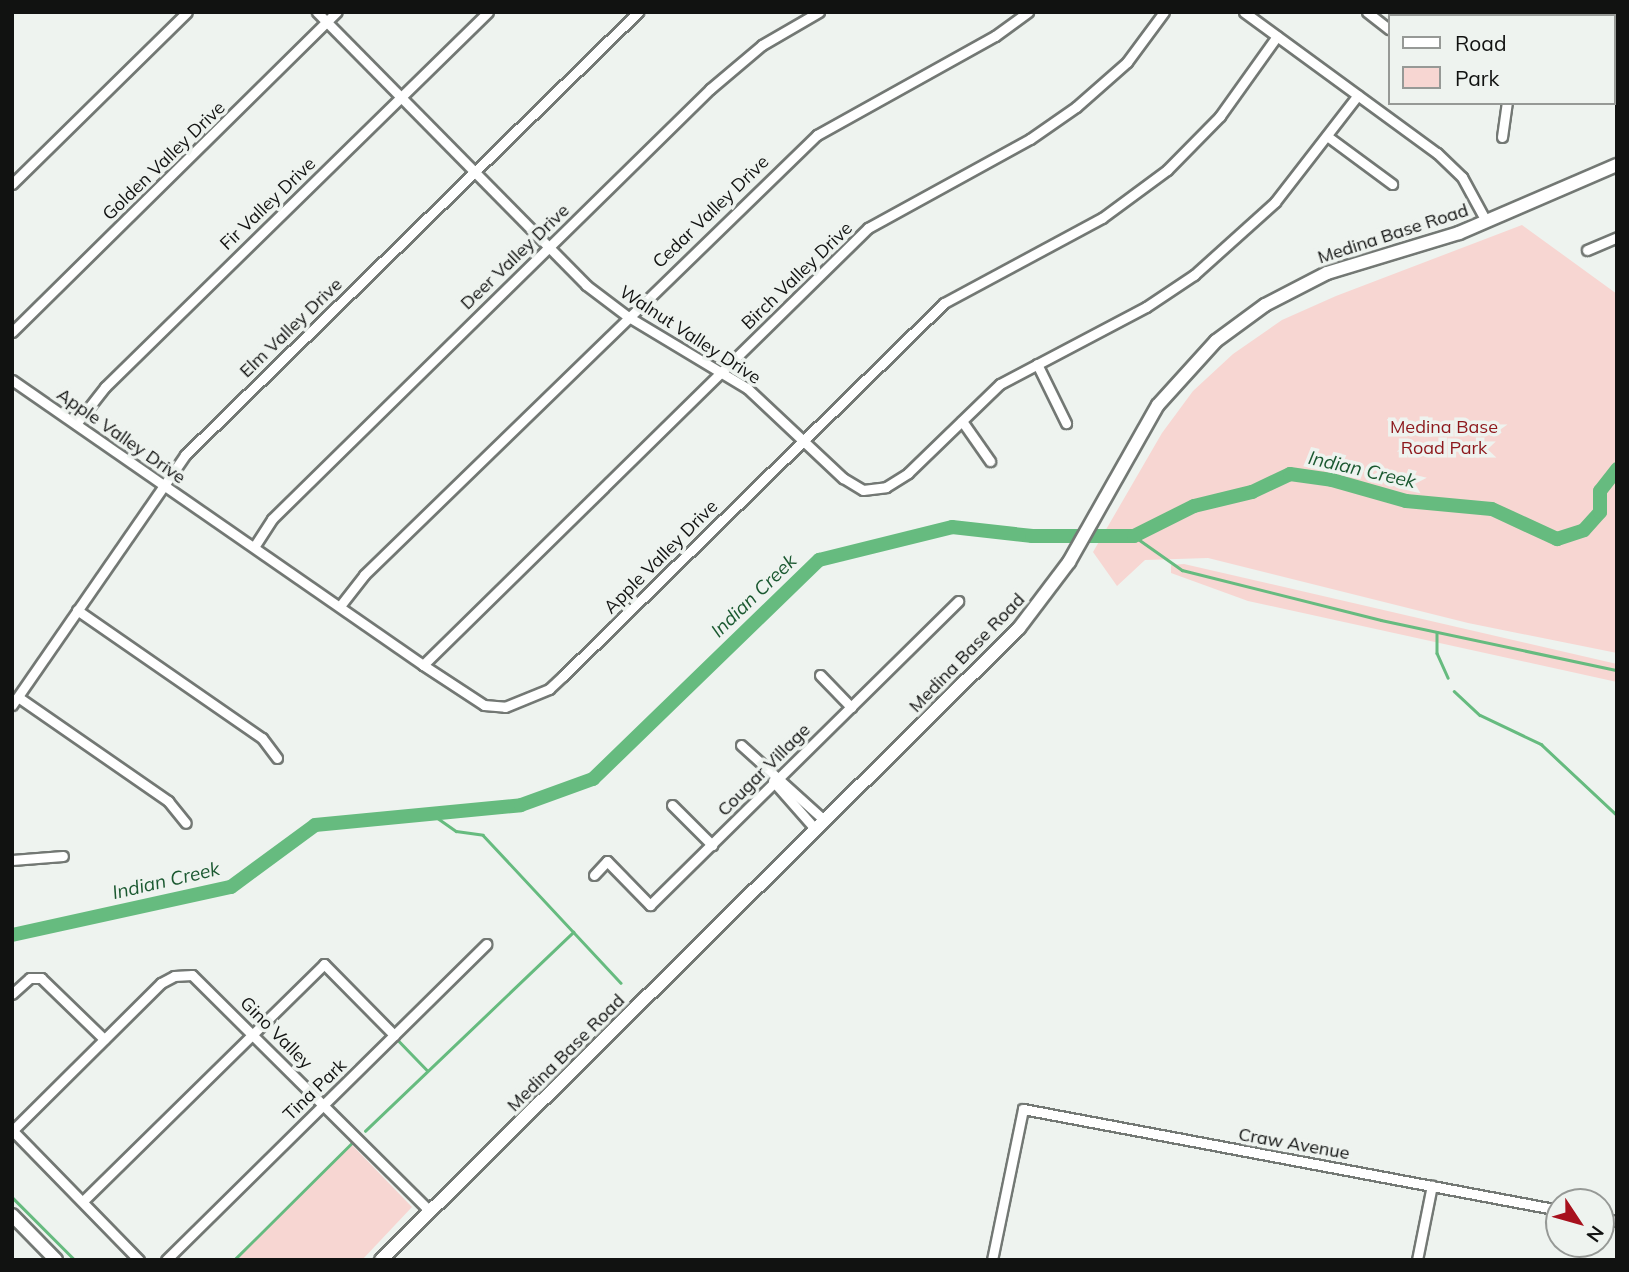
<!DOCTYPE html>
<style>
body{margin:0}
#map{position:relative;width:1629px;height:1272px;overflow:hidden;background:#eef3ef;font-family:Mulish,sans-serif}
div>[style]{position:absolute}
.green>*{inset:0;background:#f7d6d2}
.stream>*{height:2.5px;margin:-1.25px;padding:0 1.25px;transform-origin:1.25px;border-radius:1.25px;background:#66bb7f}
.river>*{height:14px;margin:-7px;padding:0 7px;transform-origin:7px;border-radius:7px;background:#66bb7f}
.roads{filter:drop-shadow(2px 0 #737874) drop-shadow(-2px 0 #737874) drop-shadow(0 2px #737874) drop-shadow(0 -2px #737874)}
.street>*{height:9px;margin:-4.5px;padding:0 4.5px;transform-origin:4.5px;border-radius:4.5px;background:#fff}
.secondary>*{height:12px;margin:-6px;padding:0 6px;transform-origin:6px;border-radius:6px;background:#fff}
span{translate:-50% -50%;white-space:nowrap;text-align:center;line-height:1.15;-webkit-text-stroke:7px #eef3ef;paint-order:stroke}
.street-label{font-size:18px;color:#111211}
.park-label{font-size:18px;color:#8d181c}
.water-label{font-size:19px;color:#1a5830;font-style:italic}
.frame{position:absolute;inset:0;border:14px solid #111211;pointer-events:none}
.legend{position:absolute;left:1388px;top:14px;width:228px;height:91px;box-sizing:border-box;background:#eef3ef;border:2px solid #969996;margin:0;padding:9px 12px;list-style:none;font-size:21px;color:#111211}
.legend li{display:flex;align-items:center;gap:14px;height:35px}
.legend b{width:35px;border:2px solid #969996}
.north{position:absolute;left:1545px;top:1188px;width:70px;height:70px;box-sizing:border-box;background:#eef3ef;border:2px solid #969996;border-radius:50%;rotate:126deg;font-size:19px;font-weight:700;line-height:28px;text-align:center;color:#111211}
.north::after{content:'';display:block;margin:auto;width:24px;height:32px;background:#a7111d;clip-path:polygon(50% 0,100% 100%,50% 72%,0 100%)}
</style>
<div id="map">
<div class="green">
<i style="clip-path:polygon(1522px 225px,1617px 294px,1617px 653px,1468px 623px,1208px 558px,1145px 560px,1117px 586px,1093px 552px,1162px 433px,1193px 391px,1233px 354px,1282px 320px,1336px 296px)"></i>
<i style="clip-path:polygon(1184px 564px,1617px 664px,1617px 682px,1248px 601px,1171px 573px,1171px 565px)"></i>
<i style="clip-path:polygon(352px 1145px,412px 1207px,362px 1260px,236px 1260px)"></i>
</div>
<div class="stream">
<i style="left:1134px;top:536px;width:59px;rotate:35.3deg"></i>
<i style="left:1182px;top:570px;width:205px;rotate:14.1deg"></i>
<i style="left:1381px;top:620px;width:241px;rotate:12deg"></i>
<i style="left:1437px;top:632px;width:21px;rotate:90deg"></i>
<i style="left:1437px;top:653px;width:27px;rotate:66deg"></i>
<i style="left:1454px;top:691px;width:35px;rotate:43deg"></i>
<i style="left:1480px;top:715px;width:68px;rotate:25.4deg"></i>
<i style="left:1541px;top:744px;width:104px;rotate:43.1deg"></i>
<i style="left:429px;top:812px;width:33px;rotate:35deg"></i>
<i style="left:456px;top:831px;width:27px;rotate:8deg"></i>
<i style="left:483px;top:835px;width:202px;rotate:47deg"></i>
<i style="left:398px;top:1040px;width:42px;rotate:46deg"></i>
<i style="left:365px;top:1131px;width:288px;rotate:-43.7deg"></i>
<i style="left:12px;top:1197px;width:89px;rotate:45deg"></i>
<i style="left:234px;top:1260px;width:165px;rotate:-44.8deg"></i>
</div>
<div class="river">
<i style="left:12px;top:935px;width:224px;rotate:-12.4deg"></i>
<i style="left:231px;top:887px;width:104px;rotate:-36.4deg"></i>
<i style="left:315px;top:825px;width:207px;rotate:-5.5deg"></i>
<i style="left:521px;top:805px;width:77px;rotate:-19.9deg"></i>
<i style="left:593px;top:779px;width:315px;rotate:-44.1deg"></i>
<i style="left:819px;top:560px;width:137px;rotate:-13.9deg"></i>
<i style="left:952px;top:527px;width:81px;rotate:6.4deg"></i>
<i style="left:1032px;top:536px;width:102px"></i>
<i style="left:1134px;top:536px;width:67px;rotate:-26.6deg"></i>
<i style="left:1194px;top:506px;width:60px;rotate:-13.6deg"></i>
<i style="left:1252px;top:492px;width:42px;rotate:-25.3deg"></i>
<i style="left:1290px;top:474px;width:42px;rotate:8.1deg"></i>
<i style="left:1332px;top:480px;width:77px;rotate:15.8deg"></i>
<i style="left:1406px;top:501px;width:86px;rotate:5.3deg"></i>
<i style="left:1492px;top:509px;width:72px;rotate:24.8deg"></i>
<i style="left:1557px;top:539px;width:28px;rotate:-18deg"></i>
<i style="left:1584px;top:530px;width:24px;rotate:-48deg"></i>
<i style="left:1600px;top:512px;width:21px;rotate:-90deg"></i>
<i style="left:1600px;top:491px;width:28px;rotate:-52deg"></i>
</div>
<div class="roads">
<div class="street">
<i style="left:317px;top:12px;width:383px;rotate:45.4deg"></i>
<i style="left:586px;top:285px;width:51px;rotate:37.1deg"></i>
<i style="left:627px;top:316px;width:140px;rotate:31deg"></i>
<i style="left:747px;top:388px;width:132px;rotate:43.2deg"></i>
<i style="left:843px;top:478px;width:23px;rotate:31deg"></i>
<i style="left:863px;top:490px;width:23px;rotate:-7deg"></i>
<i style="left:886px;top:487px;width:26px;rotate:-32deg"></i>
<i style="left:908px;top:473px;width:128px;rotate:-44.1deg"></i>
<i style="left:1000px;top:384px;width:165px;rotate:-27.8deg"></i>
<i style="left:1146px;top:307px;width:58px;rotate:-33.7deg"></i>
<i style="left:1194px;top:275px;width:109px;rotate:-42deg"></i>
<i style="left:1275px;top:202px;width:135px;rotate:-52.2deg"></i>
<i style="left:1244px;top:12px;width:239px;rotate:36.2deg"></i>
<i style="left:1437px;top:153px;width:35px;rotate:44deg"></i>
<i style="left:1462px;top:177px;width:50px;rotate:61.4deg"></i>
<i style="left:1367px;top:12px;width:28px;rotate:38deg"></i>
<i style="left:1600px;top:12px;width:13px;rotate:18deg"></i>
<i style="left:1425px;top:16px;width:4px;rotate:-63deg"></i>
<i style="left:1613px;top:97px;width:4px;rotate:-14deg"></i>
<i style="left:1327px;top:136px;width:81px;rotate:36.4deg"></i>
<i style="left:1502px;top:137px;width:34px;rotate:-82deg"></i>
<i style="left:12px;top:184px;width:245px;rotate:-44.5deg"></i>
<i style="left:1587px;top:250px;width:33px;rotate:-23deg"></i>
<i style="left:12px;top:332px;width:456px;rotate:-44.6deg"></i>
<i style="left:1037px;top:364px;width:66px;rotate:63.8deg"></i>
<i style="left:12px;top:380px;width:500px;rotate:34.74deg"></i>
<i style="left:423px;top:665px;width:73px;rotate:33.3deg"></i>
<i style="left:484px;top:705px;width:21px;rotate:5deg"></i>
<i style="left:505px;top:707px;width:48px;rotate:-22.2deg"></i>
<i style="left:549px;top:689px;width:19px;rotate:-43deg"></i>
<i style="left:563px;top:676px;width:533px;rotate:-44.39deg"></i>
<i style="left:944px;top:303px;width:179px;rotate:-28.3deg"></i>
<i style="left:1102px;top:218px;width:81px;rotate:-36.4deg"></i>
<i style="left:1167px;top:170px;width:76px;rotate:-45.5deg"></i>
<i style="left:1220px;top:116px;width:98px;rotate:-54.5deg"></i>
<i style="left:962px;top:421px;width:49px;rotate:55deg"></i>
<i style="left:76px;top:424px;width:47px;rotate:-51.9deg"></i>
<i style="left:105px;top:387px;width:536px;rotate:-44.4deg"></i>
<i style="left:254px;top:547px;width:33px;rotate:-57deg"></i>
<i style="left:272px;top:519px;width:614px;rotate:-44.47deg"></i>
<i style="left:710px;top:89px;width:68px;rotate:-40.2deg"></i>
<i style="left:762px;top:45px;width:66px;rotate:-30.1deg"></i>
<i style="left:340px;top:606px;width:39px;rotate:-52deg"></i>
<i style="left:364px;top:575px;width:632px;rotate:-44.17deg"></i>
<i style="left:817px;top:135px;width:204px;rotate:-29.1deg"></i>
<i style="left:995px;top:36px;width:41px;rotate:-36deg"></i>
<i style="left:77px;top:610px;width:225px;rotate:34.7deg"></i>
<i style="left:262px;top:738px;width:25px;rotate:53deg"></i>
<i style="left:423px;top:665px;width:624px;rotate:-44.48deg"></i>
<i style="left:868px;top:228px;width:185px;rotate:-28.8deg"></i>
<i style="left:1030px;top:139px;width:56px;rotate:-34.8deg"></i>
<i style="left:1076px;top:107px;width:68px;rotate:-41.4deg"></i>
<i style="left:1127px;top:62px;width:62px;rotate:-53.5deg"></i>
<i style="left:820px;top:675px;width:45px;rotate:45.9deg"></i>
<i style="left:18px;top:697px;width:183px;rotate:34.7deg"></i>
<i style="left:168px;top:801px;width:28px;rotate:51deg"></i>
<i style="left:12px;top:705px;width:304px;rotate:-55.3deg"></i>
<i style="left:185px;top:455px;width:634px;rotate:-44.36deg"></i>
<i style="left:741px;top:745px;width:113px;rotate:42.1deg"></i>
<i style="left:773px;top:781px;width:65px;rotate:48.7deg"></i>
<i style="left:672px;top:805px;width:57px;rotate:45deg"></i>
<i style="left:12px;top:860px;width:51px;rotate:-4.5deg"></i>
<i style="left:594px;top:875px;width:19px;rotate:-47deg"></i>
<i style="left:607px;top:861px;width:62px;rotate:45.7deg"></i>
<i style="left:650px;top:905px;width:433px;rotate:-44.6deg"></i>
<i style="left:12px;top:994px;width:24px;rotate:-42deg"></i>
<i style="left:30px;top:978px;width:11px"></i>
<i style="left:41px;top:978px;width:88px;rotate:44.1deg"></i>
<i style="left:12px;top:1130px;width:182px;rotate:45.7deg"></i>
<i style="left:12px;top:1131px;width:210px;rotate:-44.8deg"></i>
<i style="left:161px;top:983px;width:15px;rotate:-28deg"></i>
<i style="left:174px;top:976px;width:18px;rotate:-3deg"></i>
<i style="left:192px;top:975px;width:335px;rotate:44.8deg"></i>
<i style="left:83px;top:1201px;width:338px;rotate:-44.5deg"></i>
<i style="left:324px;top:964px;width:100px;rotate:45.4deg"></i>
<i style="left:1601px;top:1218px;width:16px;rotate:11deg"></i>
<i style="left:166px;top:1260px;width:450px;rotate:-44.6deg"></i>
<i style="left:992px;top:1260px;width:154px;rotate:-78.4deg"></i>
<i style="left:1023px;top:1109px;width:545px;rotate:10.67deg"></i>
<i style="left:1417px;top:1260px;width:76px;rotate:-78.7deg"></i>
</div>
<div class="secondary">
<i style="left:12px;top:1215px;width:63px;rotate:45.6deg"></i>
<i style="left:381px;top:1260px;width:898px;rotate:-44.73deg"></i>
<i style="left:1019px;top:628px;width:83px;rotate:-52.9deg"></i>
<i style="left:1069px;top:562px;width:180px;rotate:-60.5deg"></i>
<i style="left:1158px;top:405px;width:86px;rotate:-47.8deg"></i>
<i style="left:1216px;top:341px;width:61px;rotate:-36.3deg"></i>
<i style="left:1265px;top:305px;width:70px;rotate:-27.3deg"></i>
<i style="left:1327px;top:273px;width:138px;rotate:-16.9deg"></i>
<i style="left:1459px;top:233px;width:172px;rotate:-23.3deg"></i>
</div>
</div>
<div class="street-label">
<span style="left:164px;top:161px;rotate:-44deg">Golden Valley Drive</span>
<span style="left:268px;top:204px;rotate:-44deg">Fir Valley Drive</span>
<span style="left:711px;top:212px;rotate:-44deg">Cedar Valley Drive</span>
<span style="left:1393px;top:234px;rotate:-18deg">Medina Base Road</span>
<span style="left:515px;top:257px;rotate:-44deg">Deer Valley Drive</span>
<span style="left:797px;top:276px;rotate:-44deg">Birch Valley Drive</span>
<span style="left:291px;top:328px;rotate:-44deg">Elm Valley Drive</span>
<span style="left:690px;top:335px;rotate:33deg">Walnut Valley Drive</span>
<span style="left:121px;top:436px;rotate:35deg">Apple Valley Drive</span>
<span style="left:661px;top:557px;rotate:-45deg">Apple Valley Drive</span>
<span style="left:967px;top:653px;rotate:-46deg">Medina Base Road</span>
<span style="left:764px;top:770px;rotate:-45deg">Cougar Village</span>
<span style="left:276px;top:1033px;rotate:45deg">Gino Valley</span>
<span style="left:566px;top:1053px;rotate:-45deg">Medina Base Road</span>
<span style="left:315px;top:1090px;rotate:-44deg">Tina Park</span>
<span style="left:1294px;top:1144px;rotate:10deg">Craw Avenue</span>
</div>
<div class="park-label">
<span style="left:1444px;top:438px">Medina Base<br>Road Park</span>
</div>
<div class="water-label">
<span style="left:1362px;top:470px;rotate:13deg">Indian Creek</span>
<span style="left:754px;top:596px;rotate:-44deg">Indian Creek</span>
<span style="left:166px;top:881px;rotate:-13deg">Indian Creek</span>
</div>
<div class="frame"></div>
<ul class="legend">
<li><b style="height:9px;background:#fff"></b>Road</li>
<li><b style="height:19px;background:#f7d6d2"></b>Park</li>
</ul>
<div class="north">N</div>
</div>
